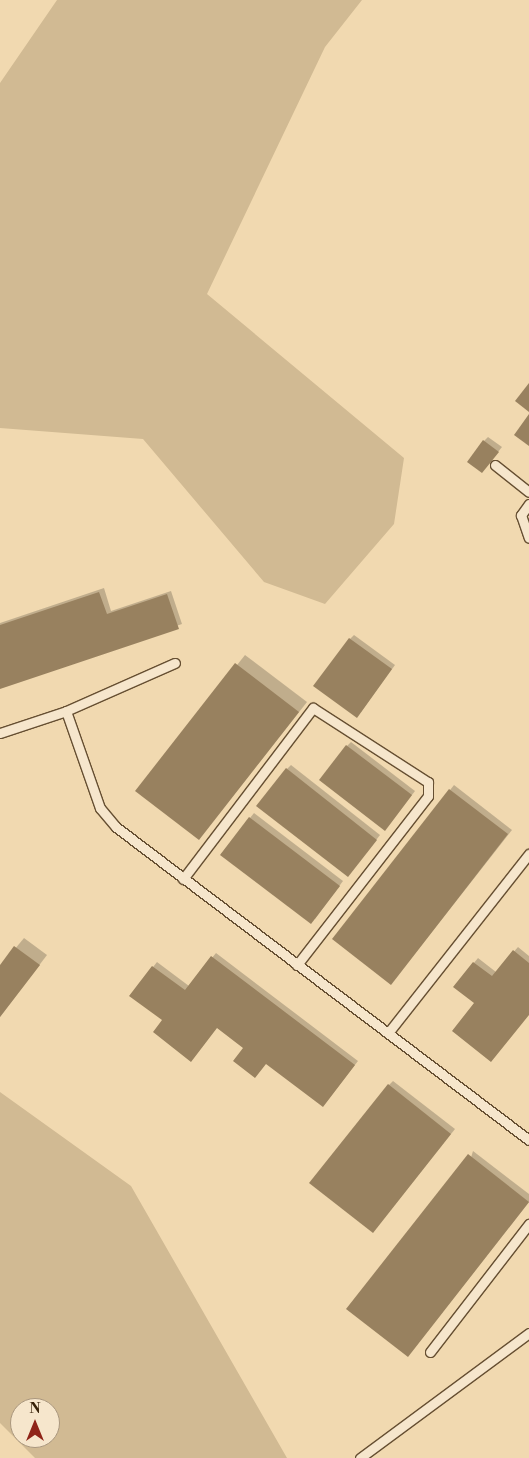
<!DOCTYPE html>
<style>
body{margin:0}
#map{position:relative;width:529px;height:1458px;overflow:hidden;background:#f1d9b0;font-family:"Libre Bodoni",serif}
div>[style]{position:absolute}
.green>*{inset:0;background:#d1ba93}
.shadow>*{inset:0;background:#0003}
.building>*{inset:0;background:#98815f}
.roads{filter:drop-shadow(1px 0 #664f32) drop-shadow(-1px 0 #664f32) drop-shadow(0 1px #664f32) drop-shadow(0 -1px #664f32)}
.lane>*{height:9px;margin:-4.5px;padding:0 4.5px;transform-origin:4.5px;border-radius:4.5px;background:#f6e6cc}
span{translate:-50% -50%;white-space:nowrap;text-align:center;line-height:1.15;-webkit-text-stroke:4.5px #f6e6cc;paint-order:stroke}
.north{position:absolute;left:10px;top:1398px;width:50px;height:50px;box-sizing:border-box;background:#f6e6cc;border:1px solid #aa977e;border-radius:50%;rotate:0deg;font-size:14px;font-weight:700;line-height:20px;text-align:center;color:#372108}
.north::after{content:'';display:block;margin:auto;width:18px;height:22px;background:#8f2418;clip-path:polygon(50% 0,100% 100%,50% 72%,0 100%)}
</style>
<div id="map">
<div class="green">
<i style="clip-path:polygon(57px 0,362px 0,325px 47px,207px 294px,404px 458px,394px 524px,325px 604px,264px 582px,143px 439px,0 428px,0 83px)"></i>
<i style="clip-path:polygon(evenodd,0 1092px,131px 1186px,287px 1458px,35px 1458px,0 1423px,0 1092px,20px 1408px,50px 1408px,50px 1438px,20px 1438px,20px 1408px)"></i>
</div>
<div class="shadow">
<i style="clip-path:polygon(488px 437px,502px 447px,486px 467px,484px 441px)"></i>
<i style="clip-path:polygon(104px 588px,111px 611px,171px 591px,182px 624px,0 687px,0 623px)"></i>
<i style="clip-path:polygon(354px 635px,395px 665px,361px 712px,350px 639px)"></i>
<i style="clip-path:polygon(245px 655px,307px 702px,199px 839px,137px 791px)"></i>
<i style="clip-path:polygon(351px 742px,415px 791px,389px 825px,347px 746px)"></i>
<i style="clip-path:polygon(291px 765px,380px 835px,352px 871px,287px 769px)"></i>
<i style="clip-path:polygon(454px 785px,512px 830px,395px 979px,333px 939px)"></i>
<i style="clip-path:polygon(254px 813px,343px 881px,315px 919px,221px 854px)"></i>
<i style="clip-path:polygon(24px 938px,47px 955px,0 1017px,0 967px)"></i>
<i style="clip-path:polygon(518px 947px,529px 956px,529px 1014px,475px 1003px,454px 987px,478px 958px,496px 972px)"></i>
<i style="clip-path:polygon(216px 953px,358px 1061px,327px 1101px,218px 1027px,163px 1020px,131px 995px,157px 962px,189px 986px)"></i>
<i style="clip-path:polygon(393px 1081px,455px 1129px,377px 1227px,389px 1085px)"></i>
<i style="clip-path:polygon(473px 1151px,529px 1194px,529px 1202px,412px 1351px)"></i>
</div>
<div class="building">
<i style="clip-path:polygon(529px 383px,529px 412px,515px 401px)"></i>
<i style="clip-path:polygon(529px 414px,529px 446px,514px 435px)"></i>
<i style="clip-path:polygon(483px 440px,499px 452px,482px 473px,467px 462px)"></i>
<i style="clip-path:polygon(99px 592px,107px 614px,167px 594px,179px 629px,0 689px,0 625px)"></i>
<i style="clip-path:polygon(349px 638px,392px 669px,357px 718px,313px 686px)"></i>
<i style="clip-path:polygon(235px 663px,299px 712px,199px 840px,135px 791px)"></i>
<i style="clip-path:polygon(346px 745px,412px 795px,385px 831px,319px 780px)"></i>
<i style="clip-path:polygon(286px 768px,377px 840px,348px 877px,256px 806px)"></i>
<i style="clip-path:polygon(449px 789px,508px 834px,391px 985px,332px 939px)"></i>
<i style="clip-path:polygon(249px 817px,340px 886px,311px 924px,220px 855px)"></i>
<i style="clip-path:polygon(14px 946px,40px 965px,0 1017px,0 965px)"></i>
<i style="clip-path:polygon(513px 950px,529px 963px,529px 1015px,491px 1062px,452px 1031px,474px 1003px,453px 987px,473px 962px,492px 976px)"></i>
<i style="clip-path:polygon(211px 956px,355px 1065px,323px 1107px,266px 1064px,255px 1078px,233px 1061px,243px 1048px,217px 1028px,191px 1062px,153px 1032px,162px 1020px,129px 996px,152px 966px,185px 990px)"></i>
<i style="clip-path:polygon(388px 1084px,451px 1134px,373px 1233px,309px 1183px)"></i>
<i style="clip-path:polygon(468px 1154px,529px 1202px,408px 1357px,346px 1309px)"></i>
</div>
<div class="roads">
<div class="lane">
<i style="left:495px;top:465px;width:43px;rotate:38.5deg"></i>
<i style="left:529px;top:504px;width:14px;rotate:126deg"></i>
<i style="left:521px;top:515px;width:24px;rotate:71deg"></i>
<i style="left:66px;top:711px;width:103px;rotate:70.7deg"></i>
<i style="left:100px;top:808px;width:25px;rotate:50deg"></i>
<i style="left:116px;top:827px;width:518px;rotate:37.16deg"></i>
<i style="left:0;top:733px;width:70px;rotate:-18.4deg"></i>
<i style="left:66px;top:711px;width:119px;rotate:-23.8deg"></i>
<i style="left:183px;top:879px;width:215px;rotate:-52.8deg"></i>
<i style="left:313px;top:708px;width:137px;rotate:32.8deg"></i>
<i style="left:428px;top:782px;width:14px;rotate:90deg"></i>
<i style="left:428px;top:796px;width:214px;rotate:127.8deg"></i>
<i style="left:388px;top:1033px;width:228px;rotate:-51.8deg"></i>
<i style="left:430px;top:1352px;width:162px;rotate:-52.3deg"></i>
<i style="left:360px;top:1458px;width:210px;rotate:-36.5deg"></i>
</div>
</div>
<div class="north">N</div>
</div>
